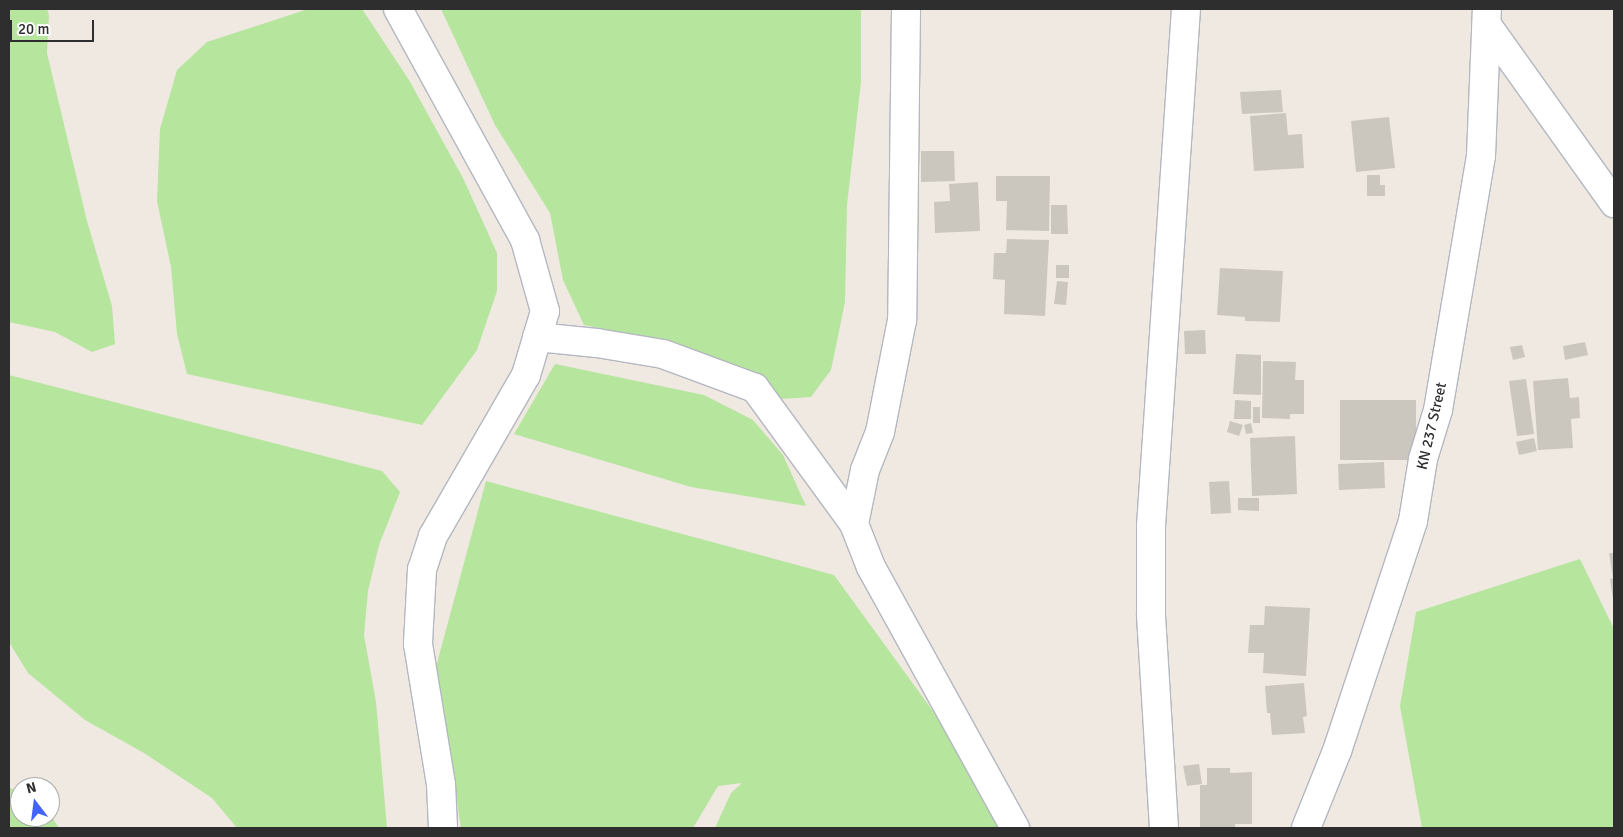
<!DOCTYPE html>
<style>
body{margin:0}
#map{position:relative;width:1623px;height:837px;overflow:hidden;background:#efe9e1;font-family:Signika,sans-serif}
div>[style]{position:absolute}
.green>*{inset:0;background:#b6e59e}
.building>*{inset:0;background:#cbc7bf}
.roads{filter:drop-shadow(1px 0 #b4b7c1) drop-shadow(-1px 0 #b4b7c1) drop-shadow(0 1px #b4b7c1) drop-shadow(0 -1px #b4b7c1)}
.street>*{height:28px;margin:-14px;padding:0 14px;transform-origin:14px;border-radius:14px;background:#fff}
span{translate:-50% -50%;white-space:nowrap;text-align:center;line-height:1.15;-webkit-text-stroke:5px #fff;paint-order:stroke}
.street-label{font-size:15px;color:#2e2e2e}
.frame{position:absolute;inset:0;border:10px solid #2e2e2e;pointer-events:none}
.north{position:absolute;left:10px;top:777px;width:50px;height:50px;box-sizing:border-box;background:#fff;border:1px solid #ababab;border-radius:50%;rotate:345deg;font-size:14px;font-weight:700;line-height:20px;text-align:center;color:#2e2e2e}
.north::after{content:'';display:block;margin:auto;width:18px;height:22px;background:#4264fb;clip-path:polygon(50% 0,100% 100%,50% 72%,0 100%)}
.scale{position:absolute;left:10px;top:20px;width:84px;height:22px;box-sizing:border-box;border:2px solid #2e2e2e;border-top:0;padding-left:6px;font-size:15px;line-height:18px;white-space:nowrap;color:#2e2e2e;-webkit-text-stroke:4px #fff;paint-order:stroke}
</style>
<div id="map">
<div class="green">
<i style="clip-path:polygon(9px 9px,47px 9px,49px 15px,47px 53px,87px 221px,112px 306px,115px 344px,92px 352px,55px 332px,9px 322px)"></i>
<i style="clip-path:polygon(308px 9px,362px 9px,409px 80px,463px 178px,497px 253px,497px 291px,477px 350px,422px 425px,187px 374px,177px 334px,171px 267px,157px 201px,160px 129px,177px 70px,207px 42px)"></i>
<i style="clip-path:polygon(441px 9px,861px 9px,861px 82px,847px 205px,845px 302px,831px 370px,811px 397px,781px 399px,761px 376px,656px 340px,584px 325px,563px 280px,550px 213px,495px 125px)"></i>
<i style="clip-path:polygon(555px 364px,704px 395px,753px 420px,783px 455px,806px 506px,691px 487px,514px 434px)"></i>
<i style="clip-path:polygon(9px 375px,382px 471px,400px 492px,379px 545px,368px 591px,364px 635px,376px 702px,387px 828px,237px 828px,212px 798px,144px 753px,85px 720px,28px 673px,9px 642px)"></i>
<i style="clip-path:polygon(486px 481px,834px 575px,943px 725px,1004px 828px,715px 828px,731px 793px,742px 783px,718px 786px,693px 828px,461px 828px,436px 667px)"></i>
<i style="clip-path:polygon(1580px 559px,1614px 629px,1614px 828px,1422px 828px,1400px 706px,1416px 612px)"></i>
<i style="clip-path:polygon(9px 787px,20px 794px,20px 817px,50px 817px,50px 814px,59px 828px,9px 828px)"></i>
</div>
<div class="building">
<i style="clip-path:polygon(1281px 90px,1283px 112px,1242px 114px,1240px 92px)"></i>
<i style="clip-path:polygon(1286px 113px,1288px 135px,1302px 134px,1304px 168px,1254px 171px,1250px 116px)"></i>
<i style="clip-path:polygon(1389px 117px,1395px 168px,1356px 172px,1351px 121px)"></i>
<i style="clip-path:polygon(921px 151px,954px 151px,955px 181px,921px 182px)"></i>
<i style="clip-path:polygon(1367px 175px,1380px 175px,1380px 185px,1385px 185px,1385px 196px,1367px 196px)"></i>
<i style="clip-path:polygon(996px 176px,1050px 176px,1049px 231px,1006px 230px,1007px 201px,996px 201px)"></i>
<i style="clip-path:polygon(978px 182px,980px 231px,935px 233px,934px 202px,950px 201px,949px 184px)"></i>
<i style="clip-path:polygon(1051px 205px,1067px 205px,1068px 234px,1051px 234px)"></i>
<i style="clip-path:polygon(1007px 239px,1049px 240px,1045px 316px,1004px 314px,1005px 280px,993px 279px,994px 253px,1006px 253px)"></i>
<i style="clip-path:polygon(1056px 265px,1069px 265px,1069px 278px,1056px 278px)"></i>
<i style="clip-path:polygon(1220px 268px,1283px 271px,1280px 322px,1245px 321px,1245px 317px,1217px 315px)"></i>
<i style="clip-path:polygon(1057px 281px,1068px 282px,1066px 305px,1054px 304px)"></i>
<i style="clip-path:polygon(1205px 330px,1206px 354px,1185px 354px,1184px 331px)"></i>
<i style="clip-path:polygon(1585px 342px,1588px 355px,1565px 360px,1563px 346px)"></i>
<i style="clip-path:polygon(1522px 345px,1525px 357px,1513px 360px,1510px 347px)"></i>
<i style="clip-path:polygon(1236px 354px,1261px 355px,1261px 395px,1233px 394px)"></i>
<i style="clip-path:polygon(1263px 361px,1296px 362px,1295px 380px,1304px 380px,1304px 414px,1290px 414px,1290px 419px,1262px 418px)"></i>
<i style="clip-path:polygon(1568px 378px,1570px 398px,1579px 397px,1580px 418px,1571px 419px,1573px 448px,1538px 450px,1533px 381px)"></i>
<i style="clip-path:polygon(1526px 379px,1534px 434px,1517px 436px,1509px 381px)"></i>
<i style="clip-path:polygon(1235px 400px,1251px 401px,1251px 419px,1234px 419px)"></i>
<i style="clip-path:polygon(1340px 400px,1416px 400px,1416px 460px,1340px 460px)"></i>
<i style="clip-path:polygon(1253px 407px,1260px 407px,1260px 423px,1253px 423px)"></i>
<i style="clip-path:polygon(1230px 421px,1243px 425px,1239px 436px,1227px 432px)"></i>
<i style="clip-path:polygon(1251px 423px,1253px 433px,1246px 434px,1244px 425px)"></i>
<i style="clip-path:polygon(1295px 436px,1297px 494px,1252px 496px,1250px 438px)"></i>
<i style="clip-path:polygon(1534px 438px,1537px 451px,1519px 455px,1516px 442px)"></i>
<i style="clip-path:polygon(1384px 462px,1385px 488px,1339px 490px,1338px 464px)"></i>
<i style="clip-path:polygon(1229px 481px,1231px 513px,1211px 514px,1209px 482px)"></i>
<i style="clip-path:polygon(1238px 498px,1259px 498px,1259px 511px,1238px 510px)"></i>
<i style="clip-path:polygon(1609px 553px,1614px 553px,1614px 578px,1613px 578px)"></i>
<i style="clip-path:polygon(1614px 578px,1614px 599px,1613px 599px,1610px 579px)"></i>
<i style="clip-path:polygon(1265px 606px,1310px 608px,1306px 676px,1263px 673px,1264px 653px,1248px 653px,1250px 625px,1264px 625px)"></i>
<i style="clip-path:polygon(1304px 683px,1307px 716px,1303px 717px,1305px 733px,1272px 735px,1270px 713px,1267px 713px,1265px 686px)"></i>
<i style="clip-path:polygon(1199px 764px,1202px 784px,1187px 786px,1183px 766px)"></i>
<i style="clip-path:polygon(1207px 768px,1230px 768px,1230px 773px,1252px 772px,1252px 824px,1235px 824px,1235px 828px,1200px 828px,1200px 785px,1207px 785px)"></i>
</div>
<div class="roads">
<div class="street">
<i style="left:398px;top:9px;width:264px;rotate:61.2deg"></i>
<i style="left:525px;top:240px;width:74px;rotate:74.3deg"></i>
<i style="left:545px;top:311px;width:67px;rotate:106.5deg"></i>
<i style="left:526px;top:375px;width:186px;rotate:120deg"></i>
<i style="left:433px;top:536px;width:35px;rotate:108deg"></i>
<i style="left:422px;top:569px;width:75px;rotate:93.1deg"></i>
<i style="left:418px;top:644px;width:142px;rotate:80.7deg"></i>
<i style="left:441px;top:784px;width:44px;rotate:87.4deg"></i>
<i style="left:906px;top:9px;width:311px;rotate:90.7deg"></i>
<i style="left:902px;top:320px;width:114px;rotate:101.1deg"></i>
<i style="left:880px;top:432px;width:41px;rotate:111.5deg"></i>
<i style="left:865px;top:470px;width:55px;rotate:101.5deg"></i>
<i style="left:854px;top:524px;width:46px;rotate:68.4deg"></i>
<i style="left:871px;top:567px;width:298px;rotate:61.1deg"></i>
<i style="left:1487px;top:25px;width:219px;rotate:54.5deg"></i>
<i style="left:537px;top:337px;width:60px;rotate:5.7deg"></i>
<i style="left:597px;top:343px;width:67px;rotate:9.5deg"></i>
<i style="left:663px;top:354px;width:98px;rotate:20.3deg"></i>
<i style="left:755px;top:388px;width:168px;rotate:53.9deg"></i>
<i style="left:1164px;top:828px;width:215px;rotate:-93.5deg"></i>
<i style="left:1151px;top:613px;width:87px;rotate:-90deg"></i>
<i style="left:1151px;top:526px;width:518px;rotate:-86.13deg"></i>
<i style="left:1306px;top:828px;width:83px;rotate:-68.1deg"></i>
<i style="left:1337px;top:751px;width:242px;rotate:-71.7deg"></i>
<i style="left:1413px;top:521px;width:63px;rotate:-80.8deg"></i>
<i style="left:1423px;top:459px;width:51px;rotate:-73deg"></i>
<i style="left:1438px;top:410px;width:258px;rotate:-80.4deg"></i>
<i style="left:1481px;top:156px;width:147px;rotate:-87.7deg"></i>
</div>
</div>
<div class="street-label">
<span style="left:1432px;top:426px;rotate:-77deg">KN 237 Street</span>
</div>
<div class="frame"></div>
<div class="north">N</div>
<div class="scale">20 m</div>
</div>
